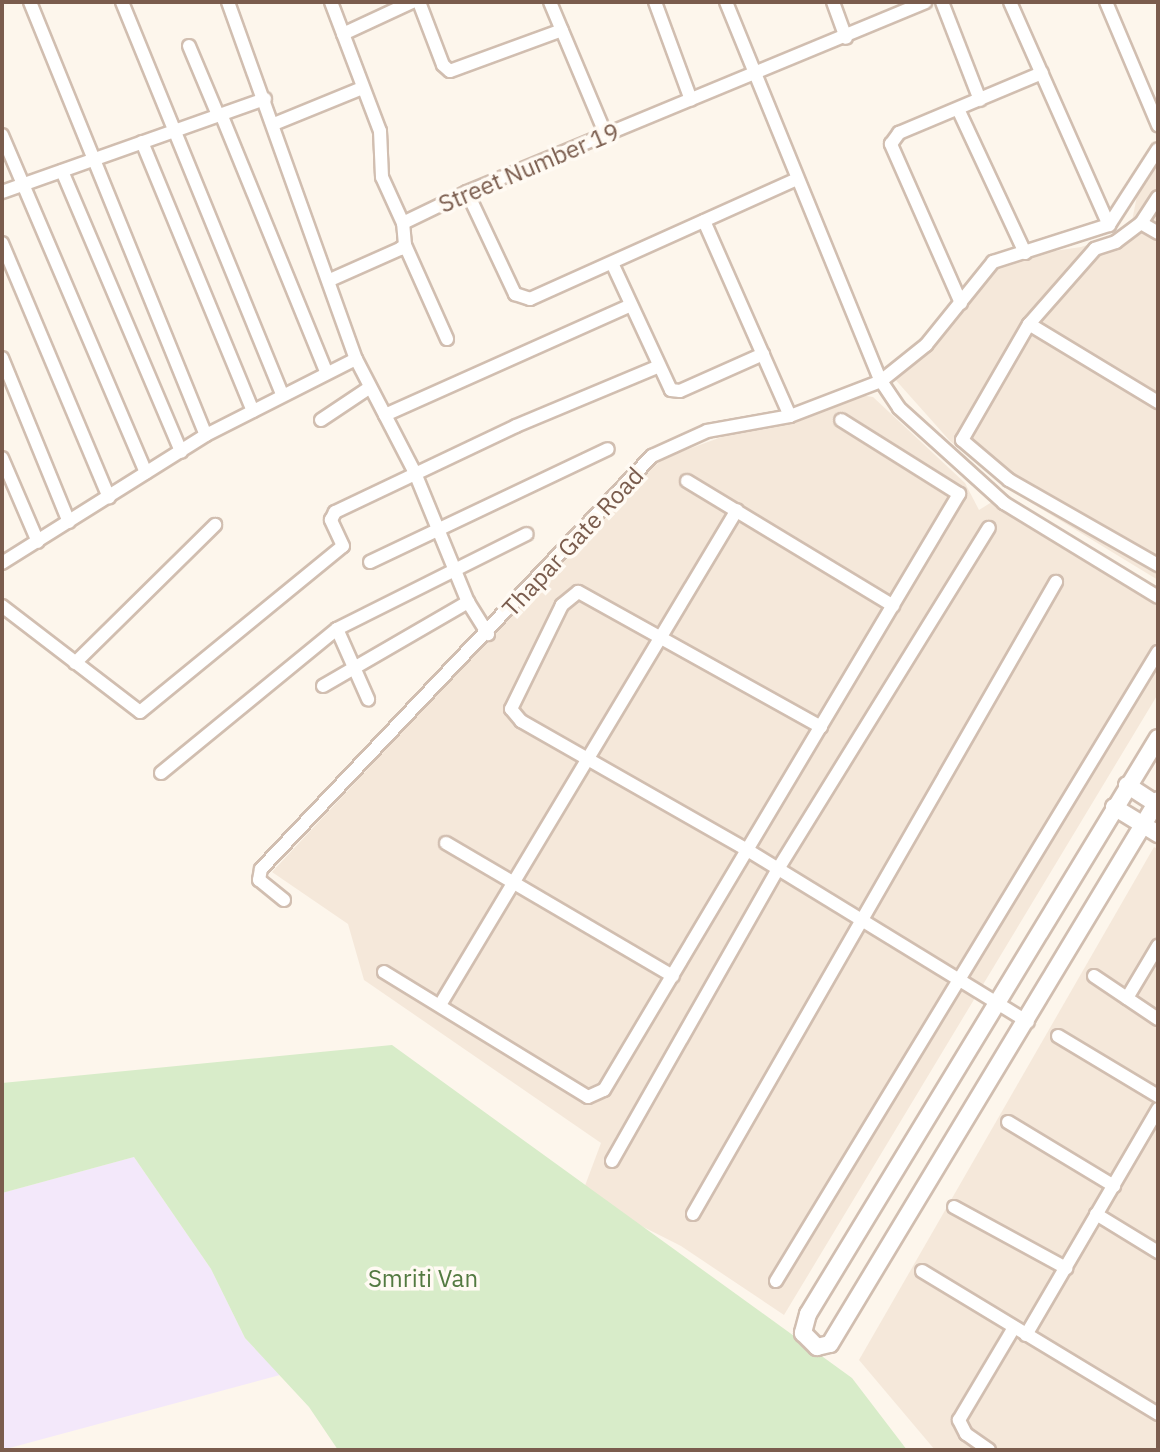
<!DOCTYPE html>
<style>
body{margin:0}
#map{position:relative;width:1160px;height:1452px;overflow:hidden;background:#fdf6ec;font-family:"IBM Plex Sans",sans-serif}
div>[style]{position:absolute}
.residential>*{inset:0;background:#f5e8da}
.education>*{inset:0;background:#f3e8fa}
.green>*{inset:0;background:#d8ecc9}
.roads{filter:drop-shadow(2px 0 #d1beb0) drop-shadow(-2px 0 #d1beb0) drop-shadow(0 2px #d1beb0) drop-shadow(0 -2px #d1beb0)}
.minor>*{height:12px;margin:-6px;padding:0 6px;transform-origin:6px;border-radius:6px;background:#fff}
.tertiary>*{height:16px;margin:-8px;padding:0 8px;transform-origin:8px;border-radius:8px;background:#fff}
span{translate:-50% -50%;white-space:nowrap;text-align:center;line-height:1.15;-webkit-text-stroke:7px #fffaf3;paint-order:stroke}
.street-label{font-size:24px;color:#7a5c4d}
.park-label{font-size:24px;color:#537a41}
.frame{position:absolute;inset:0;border:4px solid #7a5c4d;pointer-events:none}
</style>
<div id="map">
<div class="residential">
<i style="clip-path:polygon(1158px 165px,1158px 580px,1007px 488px,950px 441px,893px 377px,989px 269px,1014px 257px,1081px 247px,1120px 234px,1132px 221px,1138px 191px)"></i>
<i style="clip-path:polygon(860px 395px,873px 397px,965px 483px,979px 510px,1003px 495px,1158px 590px,1158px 694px,784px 1315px,681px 1246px,590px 1200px,583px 1191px,601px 1143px,364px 980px,348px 924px,272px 872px,633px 484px,664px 458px,727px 435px,785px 425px)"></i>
<i style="clip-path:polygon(1154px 847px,1158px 849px,1158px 1450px,935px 1450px,859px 1360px)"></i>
</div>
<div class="education">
<i style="clip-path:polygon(134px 1157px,211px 1269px,245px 1338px,280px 1375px,2px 1450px,2px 1193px)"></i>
</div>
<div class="green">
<i style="clip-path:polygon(392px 1045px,852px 1378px,907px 1450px,338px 1450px,309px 1407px,245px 1338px,211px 1269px,134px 1157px,2px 1193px,2px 1083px)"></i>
</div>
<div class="roads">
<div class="minor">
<i style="left:30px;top:2px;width:467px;rotate:67.9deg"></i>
<i style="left:122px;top:2px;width:424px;rotate:67.8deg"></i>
<i style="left:228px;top:2px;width:379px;rotate:70.3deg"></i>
<i style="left:356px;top:359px;width:128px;rotate:62.6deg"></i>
<i style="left:415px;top:473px;width:139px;rotate:67.7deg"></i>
<i style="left:468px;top:602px;width:38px;rotate:58deg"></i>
<i style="left:331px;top:2px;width:138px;rotate:69.2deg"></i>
<i style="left:380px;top:131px;width:46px;rotate:87.5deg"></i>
<i style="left:382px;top:177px;width:51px;rotate:65.5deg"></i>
<i style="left:419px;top:2px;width:67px;rotate:69.1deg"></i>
<i style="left:443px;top:65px;width:9px;rotate:41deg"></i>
<i style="left:450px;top:71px;width:119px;rotate:-20.1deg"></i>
<i style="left:550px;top:2px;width:144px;rotate:67.2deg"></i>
<i style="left:655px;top:2px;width:104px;rotate:69.8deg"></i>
<i style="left:726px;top:2px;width:409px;rotate:67.8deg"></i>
<i style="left:881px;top:381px;width:32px;rotate:56deg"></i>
<i style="left:899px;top:408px;width:142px;rotate:42.1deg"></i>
<i style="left:1004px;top:503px;width:180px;rotate:31.4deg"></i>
<i style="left:833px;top:2px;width:38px;rotate:70deg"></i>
<i style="left:942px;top:2px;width:105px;rotate:68.8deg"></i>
<i style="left:1010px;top:2px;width:244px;rotate:66.1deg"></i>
<i style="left:1106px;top:2px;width:134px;rotate:67.1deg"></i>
<i style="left:343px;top:34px;width:76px;rotate:-24.9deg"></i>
<i style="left:189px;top:46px;width:75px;rotate:67.2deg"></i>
<i style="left:958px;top:109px;width:159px;rotate:65deg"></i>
<i style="left:221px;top:114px;width:278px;rotate:67.8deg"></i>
<i style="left:274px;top:124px;width:95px;rotate:-22.2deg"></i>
<i style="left:2px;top:135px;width:367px;rotate:66.9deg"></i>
<i style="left:142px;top:142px;width:291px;rotate:67.6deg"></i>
<i style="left:62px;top:171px;width:305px;rotate:67deg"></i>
<i style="left:2px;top:192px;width:279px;rotate:-19.5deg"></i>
<i style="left:467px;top:192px;width:113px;rotate:64.8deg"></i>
<i style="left:515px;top:294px;width:16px;rotate:18deg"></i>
<i style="left:530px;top:299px;width:293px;rotate:-24.2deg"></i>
<i style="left:1158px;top:197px;width:31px;rotate:123deg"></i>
<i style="left:1141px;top:223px;width:31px;rotate:143deg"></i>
<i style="left:1116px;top:242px;width:22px;rotate:162deg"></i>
<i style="left:1095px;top:249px;width:100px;rotate:131.3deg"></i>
<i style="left:1029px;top:324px;width:134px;rotate:120deg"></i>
<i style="left:962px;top:440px;width:62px;rotate:40.4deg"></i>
<i style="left:1009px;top:480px;width:172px;rotate:29.7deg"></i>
<i style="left:704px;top:221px;width:213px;rotate:66.2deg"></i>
<i style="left:1141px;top:223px;width:20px;rotate:30deg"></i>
<i style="left:2px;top:243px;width:276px;rotate:67.2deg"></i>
<i style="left:405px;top:245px;width:103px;rotate:65.9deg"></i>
<i style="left:612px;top:263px;width:140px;rotate:65.1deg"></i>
<i style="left:671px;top:390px;width:9px;rotate:6deg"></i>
<i style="left:680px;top:391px;width:91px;rotate:-24deg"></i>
<i style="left:330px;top:280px;width:77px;rotate:-23.9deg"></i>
<i style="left:400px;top:249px;width:6px;rotate:-39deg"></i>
<i style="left:405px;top:245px;width:22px;rotate:-95deg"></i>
<i style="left:403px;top:223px;width:71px;rotate:-25.8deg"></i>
<i style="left:467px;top:192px;width:496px;rotate:-22.5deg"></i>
<i style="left:961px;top:303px;width:174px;rotate:-113.8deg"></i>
<i style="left:891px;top:144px;width:14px;rotate:-54deg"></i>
<i style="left:899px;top:133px;width:155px;rotate:-22.8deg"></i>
<i style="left:1029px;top:324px;width:151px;rotate:31.2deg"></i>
<i style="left:2px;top:358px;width:177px;rotate:67.8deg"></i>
<i style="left:385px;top:415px;width:269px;rotate:-24.1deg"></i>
<i style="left:321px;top:420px;width:58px;rotate:-33.7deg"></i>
<i style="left:2px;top:458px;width:91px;rotate:66.8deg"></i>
<i style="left:687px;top:481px;width:241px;rotate:31.2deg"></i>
<i style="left:370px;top:562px;width:263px;rotate:-25.4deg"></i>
<i style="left:2px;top:563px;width:241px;rotate:-32.1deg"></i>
<i style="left:206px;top:435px;width:168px;rotate:-26.9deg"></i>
<i style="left:2px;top:606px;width:174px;rotate:37.5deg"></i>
<i style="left:140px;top:712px;width:262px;rotate:-39.3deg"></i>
<i style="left:343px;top:546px;width:29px;rotate:-115deg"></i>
<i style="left:331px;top:520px;width:9px;rotate:-63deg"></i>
<i style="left:335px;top:512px;width:200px;rotate:-25.4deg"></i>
<i style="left:516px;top:426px;width:153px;rotate:-22.7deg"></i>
<i style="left:337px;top:629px;width:77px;rotate:66.1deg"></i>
<i style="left:75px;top:663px;width:197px;rotate:-44.6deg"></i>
<i style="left:323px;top:686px;width:168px;rotate:-30.1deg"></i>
<i style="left:821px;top:727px;width:278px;rotate:-150.9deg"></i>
<i style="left:578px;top:592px;width:21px;rotate:141deg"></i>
<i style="left:562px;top:605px;width:116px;rotate:116.1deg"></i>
<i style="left:511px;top:709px;width:16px;rotate:50deg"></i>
<i style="left:521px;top:721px;width:262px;rotate:29.7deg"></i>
<i style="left:749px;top:851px;width:327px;rotate:31.5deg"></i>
<i style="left:161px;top:773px;width:227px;rotate:-39.3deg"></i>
<i style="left:337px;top:629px;width:212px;rotate:-26.6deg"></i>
<i style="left:446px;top:843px;width:263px;rotate:30.4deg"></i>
<i style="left:284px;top:900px;width:32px;rotate:-141deg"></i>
<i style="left:259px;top:880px;width:11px;rotate:-80deg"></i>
<i style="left:261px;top:869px;width:569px;rotate:-46.57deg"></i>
<i style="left:652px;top:456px;width:60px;rotate:-24.4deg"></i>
<i style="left:707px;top:431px;width:84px;rotate:-10.2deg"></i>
<i style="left:790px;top:416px;width:97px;rotate:-21deg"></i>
<i style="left:881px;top:381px;width:58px;rotate:-38.7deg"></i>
<i style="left:926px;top:345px;width:107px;rotate:-51.1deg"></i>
<i style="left:993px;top:262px;width:122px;rotate:-17.7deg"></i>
<i style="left:1109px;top:225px;width:90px;rotate:-57.2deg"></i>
<i style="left:384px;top:972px;width:239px;rotate:31.5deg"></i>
<i style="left:588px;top:1097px;width:17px;rotate:-24deg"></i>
<i style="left:604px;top:1090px;width:694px;rotate:-59.22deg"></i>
<i style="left:959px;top:494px;width:139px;rotate:-147.9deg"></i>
<i style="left:1094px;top:976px;width:77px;rotate:33.9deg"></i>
<i style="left:1127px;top:998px;width:61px;rotate:-59.2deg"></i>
<i style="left:440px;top:1005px;width:577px;rotate:-59.04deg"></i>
<i style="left:1058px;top:1036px;width:117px;rotate:31deg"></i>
<i style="left:1008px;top:1122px;width:124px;rotate:31.1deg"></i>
<i style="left:612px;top:1161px;width:336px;rotate:-60.4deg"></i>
<i style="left:778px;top:869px;width:401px;rotate:-58.3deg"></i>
<i style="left:954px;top:1207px;width:128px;rotate:28.6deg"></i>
<i style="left:693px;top:1214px;width:729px;rotate:-60.13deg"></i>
<i style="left:1096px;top:1214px;width:73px;rotate:31.5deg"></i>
<i style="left:922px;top:1271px;width:276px;rotate:31.2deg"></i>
<i style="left:776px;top:1281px;width:736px;rotate:-58.73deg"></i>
<i style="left:1026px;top:1335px;width:262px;rotate:-59.7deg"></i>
<i style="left:989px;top:1450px;width:28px;rotate:-145deg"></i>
<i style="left:966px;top:1434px;width:16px;rotate:-117deg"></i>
<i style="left:959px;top:1420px;width:106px;rotate:-59.3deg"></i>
</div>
<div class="tertiary">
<i style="left:1158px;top:738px;width:674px;rotate:121.28deg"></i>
<i style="left:808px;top:1314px;width:20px;rotate:105deg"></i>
<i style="left:803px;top:1333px;width:20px;rotate:45deg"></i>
<i style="left:817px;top:1347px;width:13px;rotate:-13deg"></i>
<i style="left:830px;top:1344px;width:635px;rotate:-58.91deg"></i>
<i style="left:1127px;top:785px;width:37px;rotate:33deg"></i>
<i style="left:1114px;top:807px;width:52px;rotate:31.5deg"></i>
</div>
</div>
<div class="street-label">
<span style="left:529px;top:168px;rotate:-23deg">Street Number 19</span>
<span style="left:573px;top:542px;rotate:-47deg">Thapar Gate Road</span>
</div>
<div class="park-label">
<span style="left:423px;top:1279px">Smriti Van</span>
</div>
<div class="frame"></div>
</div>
